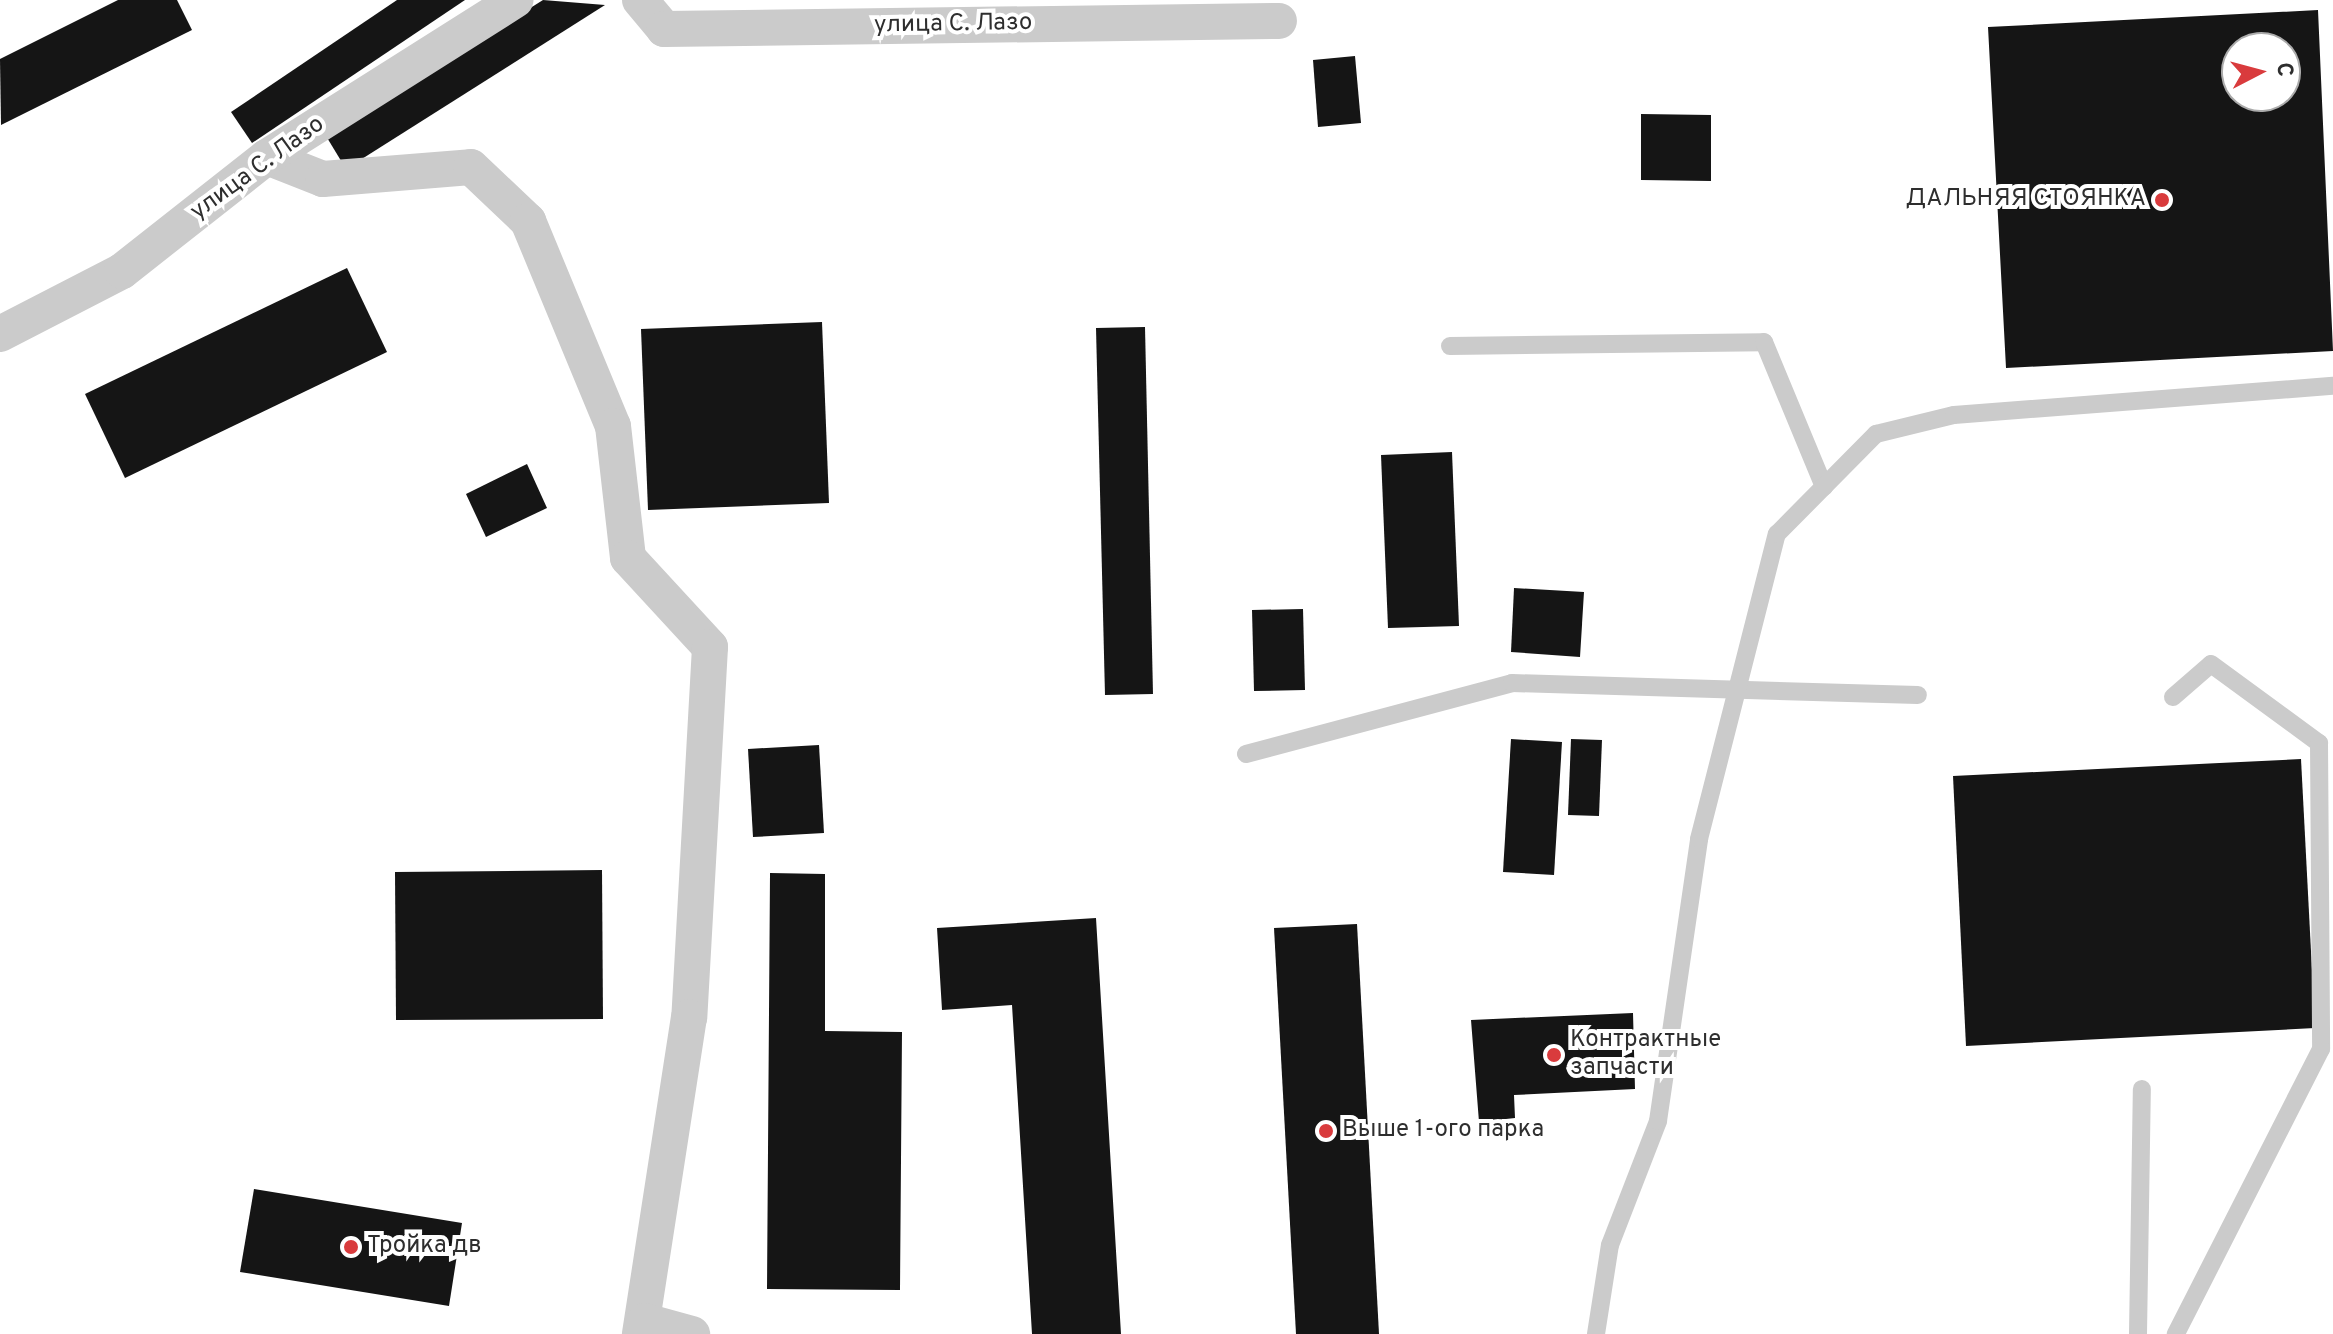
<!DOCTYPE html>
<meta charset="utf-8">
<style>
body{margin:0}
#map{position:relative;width:2333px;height:1334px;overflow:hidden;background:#fff;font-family:Overpass,sans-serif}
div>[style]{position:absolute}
.building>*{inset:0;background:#151515}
.service>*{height:18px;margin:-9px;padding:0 9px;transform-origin:9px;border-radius:9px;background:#cbcbcb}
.minor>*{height:36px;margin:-18px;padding:0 18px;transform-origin:18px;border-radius:18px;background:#cbcbcb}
.dots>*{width:22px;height:22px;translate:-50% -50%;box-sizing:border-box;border:4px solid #fff;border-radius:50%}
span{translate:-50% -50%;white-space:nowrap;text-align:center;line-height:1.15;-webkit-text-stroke:8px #fff;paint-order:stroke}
.street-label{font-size:24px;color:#2e2e2e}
.poi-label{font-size:24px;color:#2e2e2e}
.right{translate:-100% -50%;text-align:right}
.left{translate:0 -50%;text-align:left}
.north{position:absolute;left:2221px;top:32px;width:80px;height:80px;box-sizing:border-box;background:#fff;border:2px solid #ababab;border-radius:50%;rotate:84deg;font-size:22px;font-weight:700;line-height:32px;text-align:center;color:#2e2e2e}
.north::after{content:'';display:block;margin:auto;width:28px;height:36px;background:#d93b3d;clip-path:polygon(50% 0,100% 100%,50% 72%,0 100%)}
</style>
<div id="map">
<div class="building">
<i style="clip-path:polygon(118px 0,177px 0,192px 30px,1px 125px,0 59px)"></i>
<i style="clip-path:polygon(397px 0,465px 0,252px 143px,231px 112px)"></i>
<i style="clip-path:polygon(543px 0,605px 5px,346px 169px,326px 136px)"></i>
<i style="clip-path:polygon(evenodd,2318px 10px,2333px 351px,2006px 368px,1988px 27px,2318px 10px,2237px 48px,2285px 48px,2285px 96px,2237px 96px,2237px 48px)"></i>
<i style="clip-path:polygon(1355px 56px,1361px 123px,1318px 127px,1313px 60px)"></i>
<i style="clip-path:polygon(1641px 114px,1711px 115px,1711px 181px,1641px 180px)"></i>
<i style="clip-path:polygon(347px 268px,387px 352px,125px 478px,85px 394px)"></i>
<i style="clip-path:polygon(822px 322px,829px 503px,648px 510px,641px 329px)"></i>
<i style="clip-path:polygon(1145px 327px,1153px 694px,1105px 695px,1096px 328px)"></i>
<i style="clip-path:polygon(1452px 452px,1459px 626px,1388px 628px,1381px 455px)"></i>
<i style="clip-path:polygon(527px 464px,547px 508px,486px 537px,466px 494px)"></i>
<i style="clip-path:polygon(1514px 588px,1584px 592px,1580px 657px,1511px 652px)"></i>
<i style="clip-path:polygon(1303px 609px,1305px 690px,1254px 691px,1252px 610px)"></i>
<i style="clip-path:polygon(1511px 739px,1562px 742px,1554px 875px,1503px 872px)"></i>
<i style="clip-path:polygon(1571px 739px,1602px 740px,1599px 816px,1568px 815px)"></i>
<i style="clip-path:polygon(819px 745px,824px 833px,753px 837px,748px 749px)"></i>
<i style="clip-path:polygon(2301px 759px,2315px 1028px,1966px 1046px,1953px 776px)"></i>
<i style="clip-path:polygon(602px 870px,603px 1019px,396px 1020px,395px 872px)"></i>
<i style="clip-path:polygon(770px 873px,825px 874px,825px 1031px,902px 1032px,900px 1290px,767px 1289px)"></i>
<i style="clip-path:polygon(1096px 918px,1121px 1334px,1032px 1334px,1012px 1005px,942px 1010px,937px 928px)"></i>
<i style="clip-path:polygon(1357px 924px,1379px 1334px,1296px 1334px,1274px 928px)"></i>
<i style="clip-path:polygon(1633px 1013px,1635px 1089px,1514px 1095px,1515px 1118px,1479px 1122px,1471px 1020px)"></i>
<i style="clip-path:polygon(254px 1189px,462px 1223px,449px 1306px,240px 1272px)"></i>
</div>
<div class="service">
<i style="left:1450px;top:346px;width:314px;rotate:-0.7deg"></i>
<i style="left:1764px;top:342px;width:157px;rotate:67.5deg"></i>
<i style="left:2173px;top:697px;width:50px;rotate:-41deg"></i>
<i style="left:2211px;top:664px;width:134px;rotate:36.2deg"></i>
<i style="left:2319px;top:743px;width:306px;rotate:89.6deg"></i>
<i style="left:2321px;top:1049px;width:320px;rotate:117deg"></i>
<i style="left:1246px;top:754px;width:275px;rotate:-14.9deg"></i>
<i style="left:1512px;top:683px;width:406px;rotate:1.7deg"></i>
<i style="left:1596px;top:1334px;width:90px;rotate:-81.1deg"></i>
<i style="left:1610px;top:1245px;width:133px;rotate:-68.8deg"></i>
<i style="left:1658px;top:1121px;width:285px;rotate:-81.7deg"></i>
<i style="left:1699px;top:839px;width:315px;rotate:-75.7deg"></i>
<i style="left:1777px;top:534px;width:141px;rotate:-45.3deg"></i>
<i style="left:1876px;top:434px;width:80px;rotate:-13.7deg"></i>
<i style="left:1954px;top:415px;width:380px;rotate:-4.4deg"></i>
<i style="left:2138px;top:1334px;width:245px;rotate:-89.1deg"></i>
</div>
<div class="minor">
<i style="left:640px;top:0;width:38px;rotate:50deg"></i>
<i style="left:664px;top:29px;width:615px;rotate:-0.75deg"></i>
<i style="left:267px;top:157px;width:60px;rotate:21.4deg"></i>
<i style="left:323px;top:179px;width:148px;rotate:-4.6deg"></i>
<i style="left:471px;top:167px;width:79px;rotate:43.5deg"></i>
<i style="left:528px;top:221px;width:222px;rotate:67.5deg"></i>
<i style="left:613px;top:426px;width:133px;rotate:83.5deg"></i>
<i style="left:628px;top:558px;width:121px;rotate:47.3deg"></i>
<i style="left:710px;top:647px;width:371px;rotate:93.2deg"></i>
<i style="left:689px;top:1017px;width:321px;rotate:98.8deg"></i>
<i style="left:0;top:334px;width:137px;rotate:-27.3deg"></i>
<i style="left:122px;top:271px;width:184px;rotate:-38.2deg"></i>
<i style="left:267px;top:157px;width:294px;rotate:-32.3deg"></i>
<i style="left:645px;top:1321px;width:49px;rotate:15.5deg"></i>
</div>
<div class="dots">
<i style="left:2162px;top:200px;background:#d93b3d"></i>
<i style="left:1554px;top:1055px;background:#d93b3d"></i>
<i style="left:1326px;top:1131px;background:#d93b3d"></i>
<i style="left:351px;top:1247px;background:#d93b3d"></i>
</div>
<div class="street-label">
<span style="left:953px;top:25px;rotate:-1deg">улица С. Лазо</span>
<span style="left:258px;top:169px;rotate:-36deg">улица С. Лазо</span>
</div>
<div class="poi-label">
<span class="right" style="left:2146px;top:200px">ДАЛЬНЯЯ СТОЯНКА</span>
<span class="left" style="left:1570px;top:1055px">Контрактные<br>запчасти</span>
<span class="left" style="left:1342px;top:1131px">Выше 1-ого парка</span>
<span class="left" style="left:367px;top:1247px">Тройка дв</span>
</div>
<div class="north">С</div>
</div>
